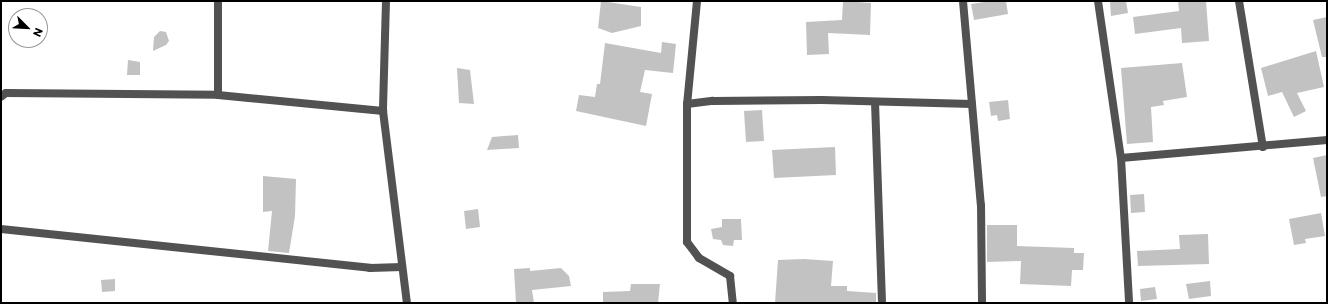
<!DOCTYPE html>
<style>
body{margin:0}
#map{position:relative;width:1328px;height:304px;overflow:hidden;background:#fff;font-family:Commissioner,sans-serif}
div>[style]{position:absolute}
.building>*{inset:0;background:#c2c2c2}
.minor>*{height:8px;margin:-4px;padding:0 4px;transform-origin:4px;border-radius:4px;background:#525252}
span{translate:-50% -50%;white-space:nowrap;text-align:center;line-height:1.15;-webkit-text-stroke:4px #fff;paint-order:stroke}
.frame{position:absolute;inset:0;border:2px solid #000;pointer-events:none}
.north{position:absolute;left:8px;top:8px;width:40px;height:40px;box-sizing:border-box;background:#fff;border:1px solid #999;border-radius:50%;rotate:114deg;font-size:11px;font-weight:700;line-height:16px;text-align:center;color:#000}
.north::after{content:'';display:block;margin:auto;width:14px;height:18px;background:#000;clip-path:polygon(50% 0,100% 100%,50% 72%,0 100%)}
</style>
<div id="map">
<div class="building">
<i style="clip-path:polygon(601px 1px,641px 7px,641px 26px,612px 33px,598px 28px)"></i>
<i style="clip-path:polygon(843px 1px,871px 3px,870px 35px,828px 33px,829px 54px,807px 55px,806px 22px,842px 20px)"></i>
<i style="clip-path:polygon(991px 1px,1006px 1px,1008px 14px,974px 20px,971px 4px)"></i>
<i style="clip-path:polygon(1126px 1px,1128px 13px,1111px 16px,1110px 2px)"></i>
<i style="clip-path:polygon(1178px 1px,1206px 1px,1209px 41px,1182px 43px,1181px 28px,1135px 34px,1133px 17px,1179px 11px)"></i>
<i style="clip-path:polygon(1327px 17px,1327px 57px,1322px 57px,1313px 20px)"></i>
<i style="clip-path:polygon(160px 31px,166px 32px,169px 41px,166px 45px,153px 51px,154px 37px)"></i>
<i style="clip-path:polygon(662px 42px,676px 44px,673px 73px,645px 70px,640px 92px,652px 94px,646px 126px,576px 111px,579px 95px,595px 97px,597px 84px,600px 84px,605px 43px,661px 53px)"></i>
<i style="clip-path:polygon(1316px 51px,1324px 87px,1297px 93px,1306px 111px,1294px 117px,1282px 92px,1268px 96px,1261px 68px)"></i>
<i style="clip-path:polygon(128px 60px,140px 62px,140px 75px,127px 75px)"></i>
<i style="clip-path:polygon(1182px 63px,1187px 97px,1163px 101px,1164px 105px,1151px 107px,1153px 142px,1127px 144px,1121px 68px)"></i>
<i style="clip-path:polygon(457px 68px,470px 70px,474px 104px,459px 103px)"></i>
<i style="clip-path:polygon(1008px 100px,1010px 119px,998px 121px,997px 115px,991px 116px,989px 102px)"></i>
<i style="clip-path:polygon(762px 110px,764px 141px,746px 142px,744px 111px)"></i>
<i style="clip-path:polygon(518px 135px,519px 148px,487px 150px,492px 137px)"></i>
<i style="clip-path:polygon(835px 147px,836px 175px,774px 178px,772px 150px)"></i>
<i style="clip-path:polygon(1327px 155px,1327px 196px,1321px 197px,1313px 158px)"></i>
<i style="clip-path:polygon(263px 176px,296px 179px,295px 216px,289px 253px,268px 251px,272px 211px,263px 212px)"></i>
<i style="clip-path:polygon(1144px 194px,1145px 212px,1131px 213px,1130px 195px)"></i>
<i style="clip-path:polygon(478px 209px,480px 227px,466px 229px,464px 211px)"></i>
<i style="clip-path:polygon(1321px 213px,1325px 236px,1305px 239px,1306px 243px,1294px 245px,1289px 219px)"></i>
<i style="clip-path:polygon(722px 219px,741px 219px,742px 240px,734px 240px,733px 246px,723px 245px,721px 240px,713px 239px,711px 229px,722px 227px)"></i>
<i style="clip-path:polygon(987px 225px,1017px 225px,1017px 246px,1074px 248px,1074px 253px,1084px 253px,1083px 270px,1072px 270px,1071px 286px,1020px 284px,1021px 261px,987px 262px)"></i>
<i style="clip-path:polygon(1208px 234px,1209px 264px,1138px 266px,1137px 251px,1180px 249px,1179px 235px)"></i>
<i style="clip-path:polygon(804px 259px,833px 261px,831px 286px,847px 286px,847px 291px,876px 293px,876px 303px,775px 303px,778px 260px)"></i>
<i style="clip-path:polygon(530px 268px,530px 271px,561px 268px,569px 276px,571px 286px,532px 290px,534px 303px,516px 303px,514px 269px)"></i>
<i style="clip-path:polygon(115px 279px,115px 291px,102px 292px,101px 280px)"></i>
<i style="clip-path:polygon(1210px 281px,1211px 296px,1189px 299px,1186px 284px)"></i>
<i style="clip-path:polygon(631px 284px,660px 284px,658px 303px,603px 303px,603px 292px,630px 291px)"></i>
<i style="clip-path:polygon(1155px 287px,1157px 299px,1141px 301px,1140px 289px)"></i>
</div>
<div class="minor">
<i style="left:386px;top:1px;width:110px;rotate:91.6deg"></i>
<i style="left:383px;top:111px;width:193px;rotate:82.9deg"></i>
<i style="left:697px;top:1px;width:103px;rotate:95.5deg"></i>
<i style="left:687px;top:104px;width:138px;rotate:90deg"></i>
<i style="left:687px;top:242px;width:20px;rotate:53deg"></i>
<i style="left:699px;top:258px;width:36px;rotate:30deg"></i>
<i style="left:730px;top:276px;width:27px;rotate:84deg"></i>
<i style="left:963px;top:1px;width:205px;rotate:85deg"></i>
<i style="left:981px;top:205px;width:98px;rotate:89.4deg"></i>
<i style="left:1098px;top:1px;width:159px;rotate:81.7deg"></i>
<i style="left:1121px;top:158px;width:145px;rotate:86.8deg"></i>
<i style="left:1239px;top:1px;width:148px;rotate:80.7deg"></i>
<i style="left:218px;top:95px;width:94px;rotate:-90deg"></i>
<i style="left:1px;top:97px;width:6px;rotate:-39deg"></i>
<i style="left:6px;top:93px;width:212px;rotate:0.5deg"></i>
<i style="left:218px;top:95px;width:166px;rotate:5.5deg"></i>
<i style="left:875px;top:102px;width:201px;rotate:88deg"></i>
<i style="left:687px;top:104px;width:26px;rotate:-7deg"></i>
<i style="left:713px;top:101px;width:109px;rotate:-0.5deg"></i>
<i style="left:822px;top:100px;width:150px;rotate:1.5deg"></i>
<i style="left:1121px;top:158px;width:207px;rotate:-5deg"></i>
<i style="left:1px;top:229px;width:371px;rotate:6deg"></i>
<i style="left:370px;top:268px;width:32px;rotate:-2deg"></i>
</div>
<div class="frame"></div>
<div class="north">N</div>
</div>
